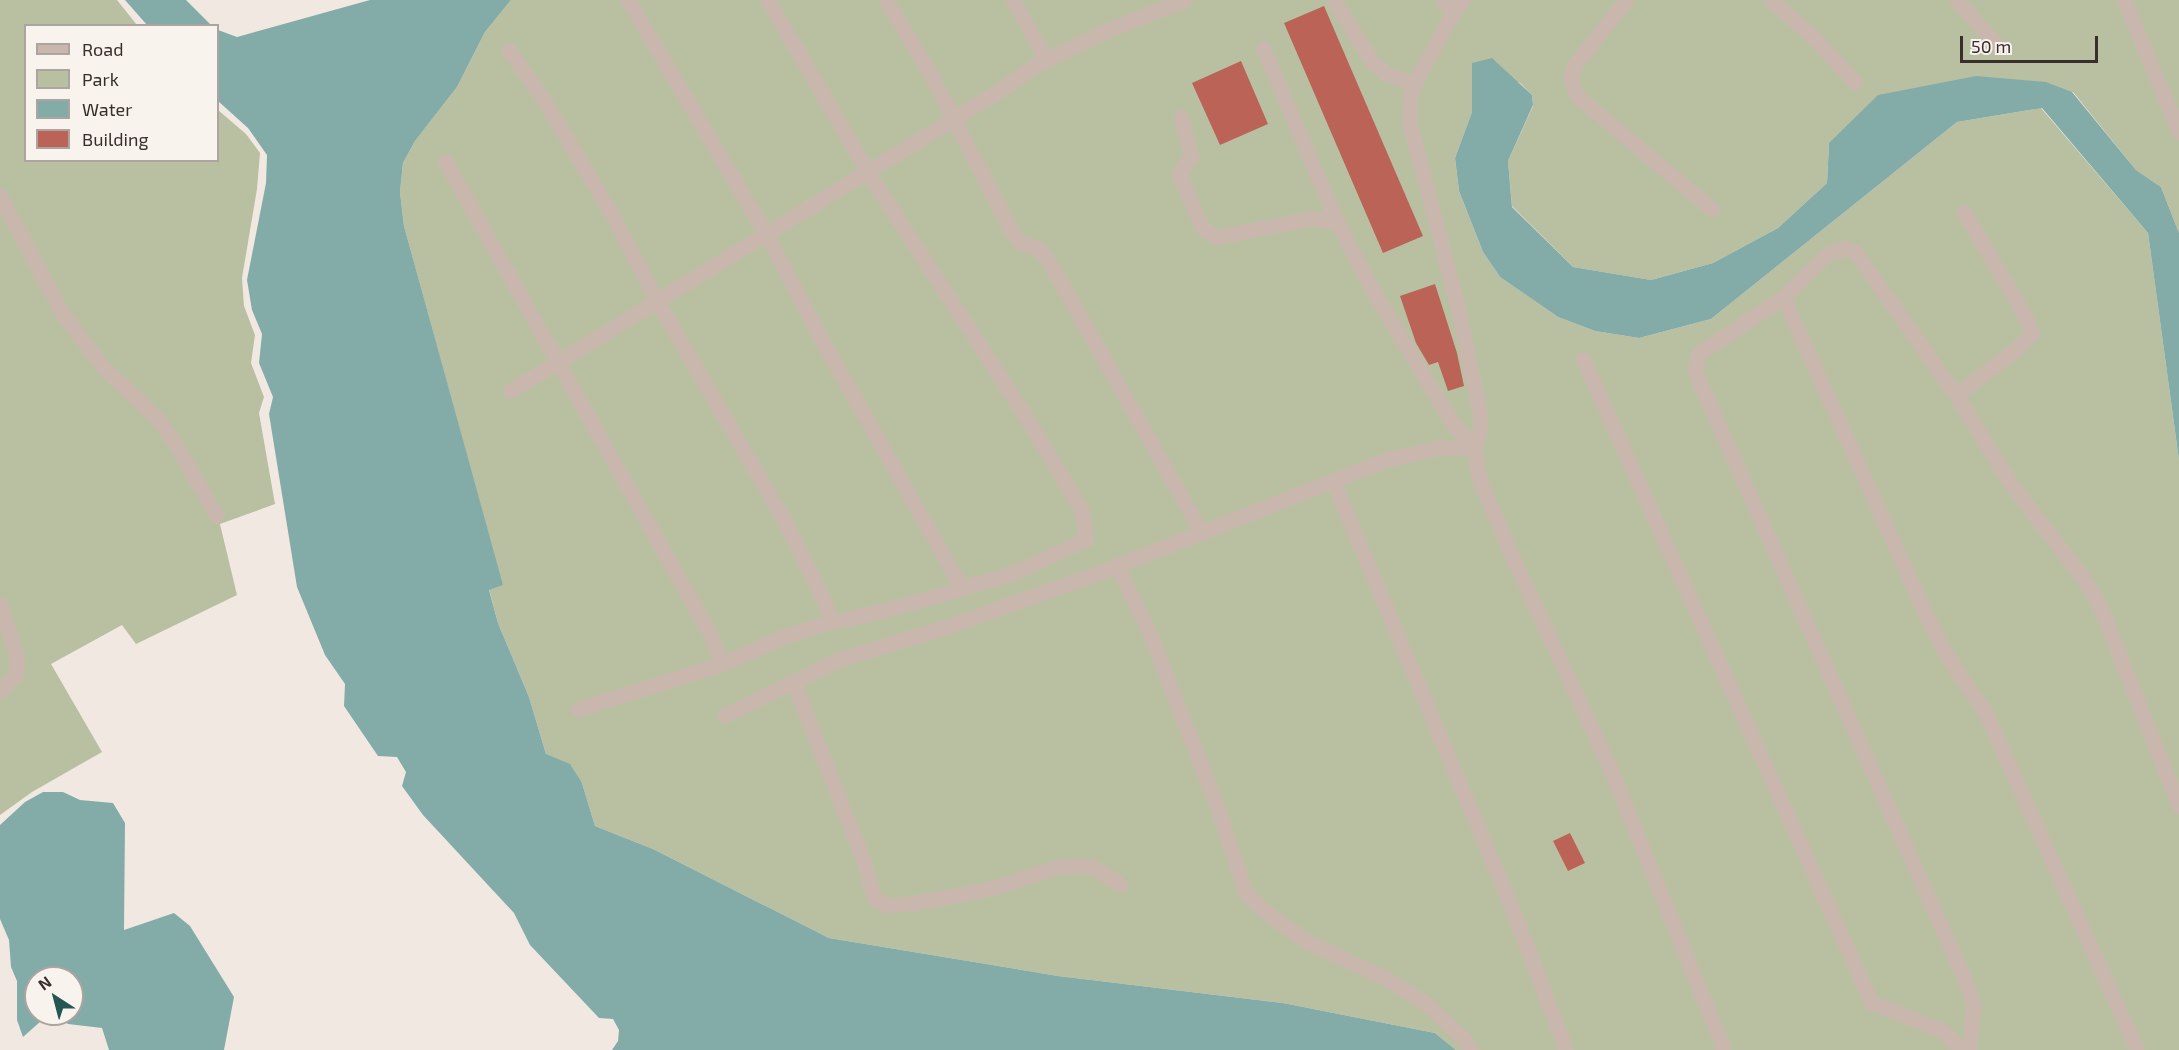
<!DOCTYPE html>
<style>
body{margin:0}
#map{position:relative;width:2179px;height:1050px;overflow:hidden;background:#f1e8e1;font-family:"Exo 2",sans-serif}
div>[style]{position:absolute}
.green>*{inset:0;background:#b9c0a2}
.water>*{inset:0;background:#83aca9}
.building>*{inset:0;background:#bb6356}
.minor>*{height:15px;margin:-7.5px;padding:0 7.5px;transform-origin:7.5px;border-radius:7.5px;background:#c9b7ae}
span{translate:-50% -50%;white-space:nowrap;text-align:center;line-height:1.15;-webkit-text-stroke:4.5px #f9f3ee;paint-order:stroke}
.legend{position:absolute;left:24px;top:24px;width:195px;height:138px;box-sizing:border-box;background:#f9f3ee;border:2px solid #aca4a0;margin:0;padding:8px 10px;list-style:none;font-size:18px;color:#382e2c}
.legend li{display:flex;align-items:center;gap:12px;height:30px}
.legend b{width:30px;border:2px solid #aca4a0}
.north{position:absolute;left:24px;top:966px;width:60px;height:60px;box-sizing:border-box;background:#f9f3ee;border:2px solid #aca4a0;border-radius:50%;rotate:324deg;font-size:16px;font-weight:700;line-height:24px;text-align:center;color:#382e2c}
.north::after{content:'';display:block;margin:auto;width:21px;height:27px;background:#245654;clip-path:polygon(50% 0,100% 100%,50% 72%,0 100%)}
.scale{position:absolute;left:1960px;top:36px;width:138px;height:27px;box-sizing:border-box;border:3px solid #382e2c;border-top:0;padding-left:8px;font-size:18px;line-height:21px;white-space:nowrap;color:#382e2c;-webkit-text-stroke:4px #f9f3ee;paint-order:stroke}
</style>
<div id="map">
<div class="green">
<i style="clip-path:polygon(0 0,117px 0,137px 25px,26px 26px,26px 160px,218px 160px,218px 110px,246px 134px,260px 153px,257px 189px,242px 278px,244px 306px,255px 335px,251px 363px,264px 397px,259px 413px,275px 504px,220px 524px,237px 595px,136px 644px,122px 625px,51px 664px,102px 752px,32px 792px,0 815px)"></i>
<i style="clip-path:polygon(511px 0,2179px 0,2179px 233px,2161px 187px,2136px 170px,2073px 92px,1829px 143px,1827px 183px,1778px 228px,1713px 263px,1651px 280px,1573px 267px,1512px 206px,1508px 161px,1533px 106px,1532px 95px,1520px 83px,1472px 64px,1472px 112px,1455px 158px,1459px 191px,1483px 252px,1500px 277px,1558px 317px,1595px 331px,1639px 338px,1711px 319px,1957px 122px,2041px 108px,2148px 233px,2179px 460px,2179px 1050px,1456px 1050px,1435px 1033px,1283px 1003px,1058px 976px,829px 938px,653px 849px,595px 826px,582px 783px,546px 754px,529px 697px,498px 623px,489px 589px,502px 585px,404px 226px,400px 192px,403px 163px,415px 141px,457px 87px,485px 32px)"></i>
</div>
<div class="water">
<i style="clip-path:polygon(125px 0,186px 0,211px 25px,147px 25px)"></i>
<i style="clip-path:polygon(370px 0,511px 0,485px 32px,457px 87px,415px 141px,403px 163px,400px 192px,404px 226px,503px 585px,489px 590px,498px 623px,529px 697px,546px 754px,570px 764px,582px 783px,595px 826px,653px 849px,829px 938px,1058px 976px,1283px 1003px,1435px 1033px,1456px 1050px,612px 1050px,618px 1041px,619px 1030px,613px 1019px,599px 1018px,530px 945px,514px 913px,423px 815px,402px 786px,406px 772px,397px 757px,378px 756px,344px 706px,345px 684px,325px 655px,297px 587px,269px 414px,273px 397px,259px 363px,262px 334px,252px 310px,247px 280px,266px 183px,267px 155px,248px 128px,218px 101px,218px 30px,237px 37px)"></i>
<i style="clip-path:polygon(1492px 58px,1532px 95px,1533px 105px,1508px 161px,1512px 207px,1573px 267px,1651px 280px,1713px 263px,1778px 228px,1827px 183px,1829px 143px,1878px 95px,1976px 76px,2046px 82px,2072px 92px,2136px 170px,2161px 187px,2179px 233px,2179px 460px,2148px 233px,2042px 108px,1957px 122px,1711px 319px,1639px 338px,1595px 331px,1558px 317px,1500px 277px,1483px 252px,1459px 191px,1455px 158px,1472px 112px,1472px 63px)"></i>
<i style="clip-path:polygon(evenodd,43px 792px,63px 792px,80px 800px,113px 803px,125px 823px,124px 930px,174px 913px,190px 926px,234px 997px,224px 1050px,109px 1050px,102px 1028px,68px 1024px,56px 1015px,41px 1021px,23px 1037px,17px 1020px,17px 981px,11px 967px,9px 940px,0 919px,0 825px,25px 802px,43px 792px,36px 978px,72px 978px,72px 1014px,36px 1014px,36px 978px)"></i>
</div>
<div class="building">
<i style="clip-path:polygon(1324px 6px,1423px 236px,1383px 253px,1284px 23px)"></i>
<i style="clip-path:polygon(1241px 61px,1268px 124px,1220px 145px,1192px 83px)"></i>
<i style="clip-path:polygon(1435px 284px,1457px 353px,1464px 386px,1448px 391px,1438px 362px,1429px 365px,1416px 343px,1400px 296px)"></i>
<i style="clip-path:polygon(1570px 833px,1585px 863px,1568px 871px,1553px 841px)"></i>
</div>
<div class="minor">
<i style="left:628px;top:0;width:272px;rotate:59.5deg"></i>
<i style="left:766px;top:234px;width:122px;rotate:62.2deg"></i>
<i style="left:823px;top:342px;width:283px;rotate:60.6deg"></i>
<i style="left:886px;top:0;width:90px;rotate:59.1deg"></i>
<i style="left:932px;top:77px;width:177px;rotate:62.7deg"></i>
<i style="left:1013px;top:234px;width:13px;rotate:48deg"></i>
<i style="left:1022px;top:244px;width:16px;rotate:14deg"></i>
<i style="left:1038px;top:248px;width:16px;rotate:50deg"></i>
<i style="left:1048px;top:260px;width:313px;rotate:60.6deg"></i>
<i style="left:1013px;top:0;width:68px;rotate:60.8deg"></i>
<i style="left:1334px;top:0;width:73px;rotate:58.5deg"></i>
<i style="left:1372px;top:62px;width:19px;rotate:39deg"></i>
<i style="left:1387px;top:74px;width:30px;rotate:21deg"></i>
<i style="left:1443px;top:0;width:17px;rotate:57deg"></i>
<i style="left:1463px;top:0;width:18px;rotate:128deg"></i>
<i style="left:1452px;top:14px;width:72px;rotate:118.4deg"></i>
<i style="left:1418px;top:77px;width:21px;rotate:113deg"></i>
<i style="left:1410px;top:96px;width:25px;rotate:92deg"></i>
<i style="left:1409px;top:121px;width:189px;rotate:75.3deg"></i>
<i style="left:1457px;top:304px;width:106px;rotate:78.1deg"></i>
<i style="left:1479px;top:408px;width:20px;rotate:87deg"></i>
<i style="left:1480px;top:428px;width:21px;rotate:107deg"></i>
<i style="left:1474px;top:448px;width:34px;rotate:80deg"></i>
<i style="left:1480px;top:481px;width:79px;rotate:67deg"></i>
<i style="left:1511px;top:554px;width:236px;rotate:65.2deg"></i>
<i style="left:1610px;top:768px;width:304px;rotate:68deg"></i>
<i style="left:1626px;top:0;width:82px;rotate:128.6deg"></i>
<i style="left:1575px;top:64px;width:13px;rotate:108deg"></i>
<i style="left:1571px;top:76px;width:14px;rotate:78deg"></i>
<i style="left:1574px;top:90px;width:8px;rotate:60deg"></i>
<i style="left:1578px;top:97px;width:175px;rotate:39.9deg"></i>
<i style="left:1771px;top:0;width:52px;rotate:41.1deg"></i>
<i style="left:1810px;top:34px;width:66px;rotate:46.8deg"></i>
<i style="left:1957px;top:0;width:65px;rotate:48.7deg"></i>
<i style="left:2124px;top:0;width:143px;rotate:67.4deg"></i>
<i style="left:1263px;top:48px;width:189px;rotate:67deg"></i>
<i style="left:1337px;top:222px;width:78px;rotate:62.4deg"></i>
<i style="left:1373px;top:291px;width:155px;rotate:59deg"></i>
<i style="left:1453px;top:424px;width:32px;rotate:49deg"></i>
<i style="left:509px;top:50px;width:63px;rotate:55.3deg"></i>
<i style="left:545px;top:102px;width:129px;rotate:59.3deg"></i>
<i style="left:611px;top:213px;width:99px;rotate:62.4deg"></i>
<i style="left:657px;top:301px;width:253px;rotate:59.9deg"></i>
<i style="left:784px;top:520px;width:90px;rotate:63.7deg"></i>
<i style="left:824px;top:601px;width:22px;rotate:74deg"></i>
<i style="left:1181px;top:117px;width:40px;rotate:75.6deg"></i>
<i style="left:1191px;top:156px;width:22px;rotate:124deg"></i>
<i style="left:1179px;top:174px;width:59px;rotate:66.9deg"></i>
<i style="left:1202px;top:228px;width:17px;rotate:33deg"></i>
<i style="left:1216px;top:237px;width:100px;rotate:-11deg"></i>
<i style="left:1314px;top:218px;width:23px;rotate:10deg"></i>
<i style="left:445px;top:161px;width:542px;rotate:60.74deg"></i>
<i style="left:710px;top:634px;width:32px;rotate:68deg"></i>
<i style="left:0;top:196px;width:132px;rotate:62.1deg"></i>
<i style="left:62px;top:313px;width:65px;rotate:53.1deg"></i>
<i style="left:101px;top:365px;width:79px;rotate:43.5deg"></i>
<i style="left:158px;top:419px;width:32px;rotate:55deg"></i>
<i style="left:176px;top:445px;width:81px;rotate:60.3deg"></i>
<i style="left:1783px;top:297px;width:349px;rotate:65.8deg"></i>
<i style="left:1926px;top:615px;width:46px;rotate:62.9deg"></i>
<i style="left:1947px;top:656px;width:70px;rotate:56.1deg"></i>
<i style="left:1986px;top:714px;width:368px;rotate:65.8deg"></i>
<i style="left:1583px;top:359px;width:705px;rotate:65.87deg"></i>
<i style="left:1871px;top:1002px;width:78px;rotate:21.9deg"></i>
<i style="left:1943px;top:1031px;width:27px;rotate:45deg"></i>
<i style="left:510px;top:391px;width:575px;rotate:-31.56deg"></i>
<i style="left:1000px;top:90px;width:42px;rotate:-35.2deg"></i>
<i style="left:1034px;top:66px;width:77px;rotate:-26.2deg"></i>
<i style="left:1103px;top:32px;width:87px;rotate:-21.6deg"></i>
<i style="left:1956px;top:395px;width:76px;rotate:-37.5deg"></i>
<i style="left:2016px;top:349px;width:23px;rotate:-45deg"></i>
<i style="left:2032px;top:333px;width:21px;rotate:-113deg"></i>
<i style="left:2024px;top:314px;width:118px;rotate:-120.5deg"></i>
<i style="left:1333px;top:481px;width:475px;rotate:67.3deg"></i>
<i style="left:1516px;top:919px;width:140px;rotate:69.1deg"></i>
<i style="left:1117px;top:566px;width:73px;rotate:64.1deg"></i>
<i style="left:1149px;top:632px;width:187px;rotate:68.7deg"></i>
<i style="left:1217px;top:806px;width:92px;rotate:71.6deg"></i>
<i style="left:1246px;top:893px;width:24px;rotate:45deg"></i>
<i style="left:1263px;top:910px;width:53px;rotate:35.8deg"></i>
<i style="left:1306px;top:941px;width:89px;rotate:25.1deg"></i>
<i style="left:1387px;top:979px;width:47px;rotate:32deg"></i>
<i style="left:1427px;top:1004px;width:51px;rotate:43.4deg"></i>
<i style="left:1464px;top:1039px;width:13px;rotate:58deg"></i>
<i style="left:0;top:605px;width:56px;rotate:72.2deg"></i>
<i style="left:17px;top:658px;width:16px;rotate:94deg"></i>
<i style="left:16px;top:674px;width:23px;rotate:133deg"></i>
<i style="left:793px;top:681px;width:192px;rotate:68.6deg"></i>
<i style="left:863px;top:860px;width:40px;rotate:74deg"></i>
<i style="left:874px;top:898px;width:13px;rotate:32deg"></i>
<i style="left:885px;top:905px;width:22px;rotate:-3deg"></i>
<i style="left:907px;top:904px;width:62px;rotate:-10.2deg"></i>
<i style="left:968px;top:893px;width:29px;rotate:-12deg"></i>
<i style="left:996px;top:887px;width:67px;rotate:-18.2deg"></i>
<i style="left:1060px;top:866px;width:32px"></i>
<i style="left:1092px;top:866px;width:34px;rotate:34deg"></i>
<i style="left:578px;top:709px;width:151px;rotate:-17.4deg"></i>
<i style="left:722px;top:664px;width:64px;rotate:-24.1deg"></i>
<i style="left:780px;top:638px;width:41px;rotate:-18.4deg"></i>
<i style="left:819px;top:625px;width:65px;rotate:-12.5deg"></i>
<i style="left:882px;top:611px;width:134px;rotate:-16deg"></i>
<i style="left:1011px;top:574px;width:83px;rotate:-25deg"></i>
<i style="left:1086px;top:539px;width:28px;rotate:-98deg"></i>
<i style="left:1082px;top:511px;width:109px;rotate:-120.8deg"></i>
<i style="left:1026px;top:417px;width:293px;rotate:-122.9deg"></i>
<i style="left:867px;top:171px;width:198px;rotate:-120.1deg"></i>
<i style="left:725px;top:715px;width:128px;rotate:-26deg"></i>
<i style="left:840px;top:659px;width:114px;rotate:-16.8deg"></i>
<i style="left:949px;top:626px;width:158px;rotate:-19.6deg"></i>
<i style="left:1098px;top:573px;width:312px;rotate:-21.5deg"></i>
<i style="left:1388px;top:459px;width:55px;rotate:-12.5deg"></i>
<i style="left:1442px;top:447px;width:32px;rotate:2deg"></i>
<i style="left:1969px;top:1050px;width:44px;rotate:-84.8deg"></i>
<i style="left:1973px;top:1006px;width:20px;rotate:-105deg"></i>
<i style="left:1968px;top:987px;width:673px;rotate:-113.94deg"></i>
<i style="left:1695px;top:372px;width:18px;rotate:-81deg"></i>
<i style="left:1698px;top:354px;width:102px;rotate:-33.8deg"></i>
<i style="left:1783px;top:297px;width:62px;rotate:-44.3deg"></i>
<i style="left:1827px;top:254px;width:20px;rotate:-18deg"></i>
<i style="left:1846px;top:248px;width:10px;rotate:24deg"></i>
<i style="left:1855px;top:252px;width:175px;rotate:54.8deg"></i>
<i style="left:1956px;top:395px;width:100px;rotate:58.5deg"></i>
<i style="left:2008px;top:480px;width:125px;rotate:52.5deg"></i>
<i style="left:2084px;top:579px;width:34px;rotate:60deg"></i>
<i style="left:2101px;top:609px;width:212px;rotate:68.4deg"></i>
</div>
<ul class="legend">
<li><b style="height:8px;background:#c9b7ae"></b>Road</li>
<li><b style="height:16px;background:#b9c0a2"></b>Park</li>
<li><b style="height:16px;background:#83aca9"></b>Water</li>
<li><b style="height:16px;background:#bb6356"></b>Building</li>
</ul>
<div class="north">N</div>
<div class="scale">50 m</div>
</div>
